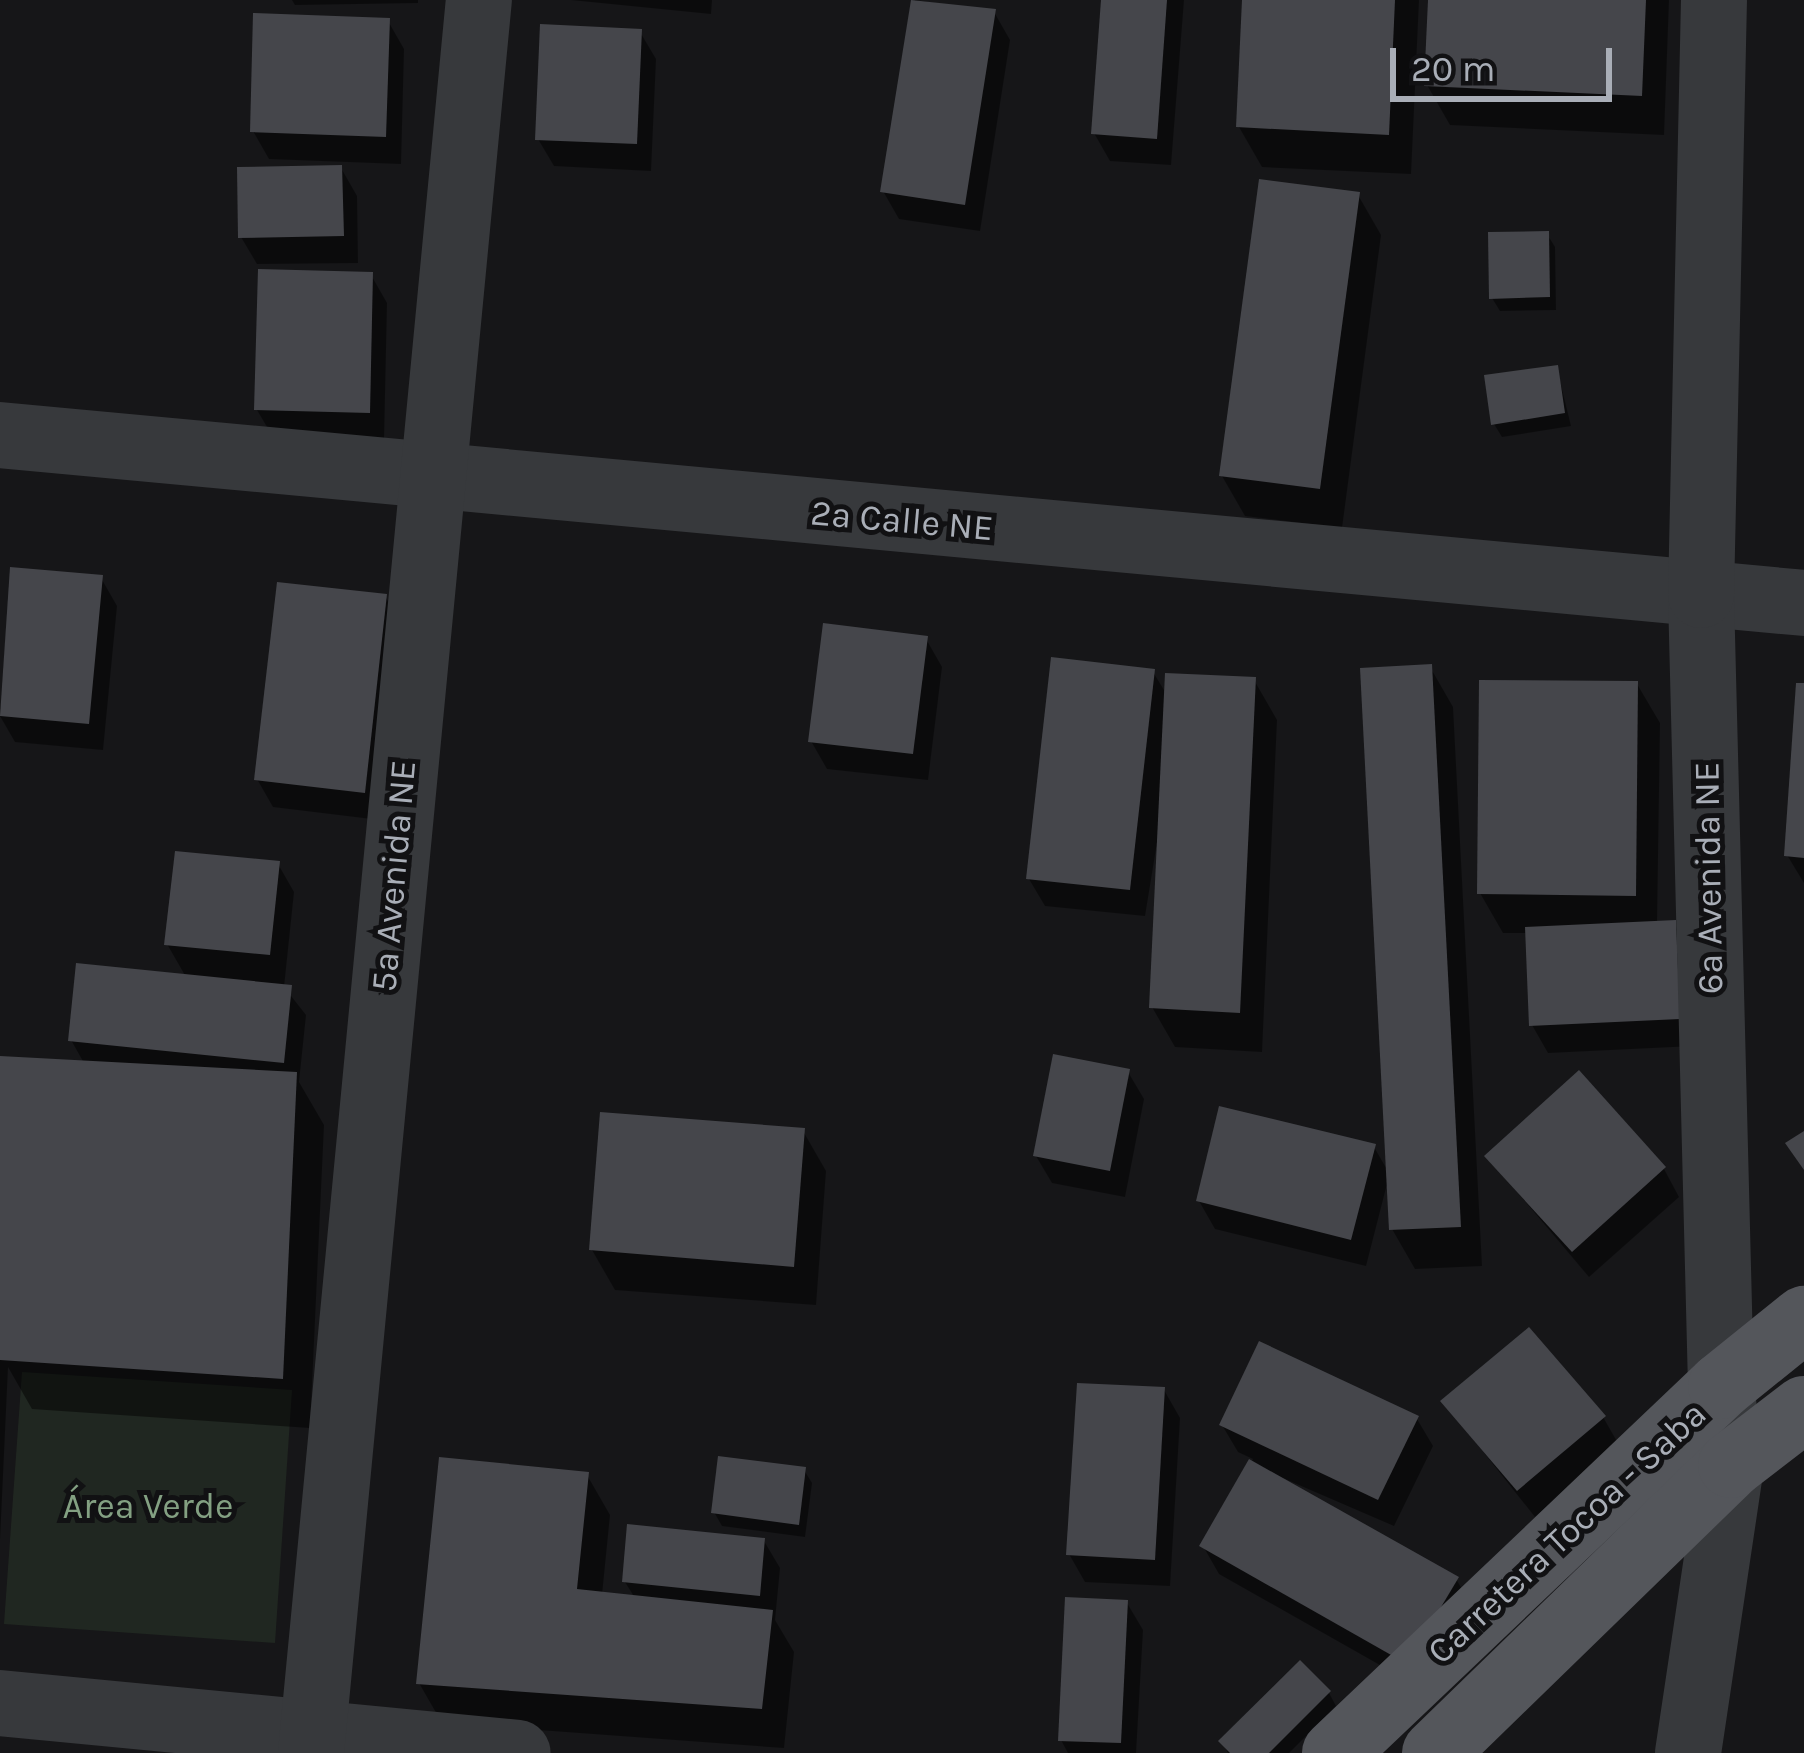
<!DOCTYPE html>
<meta charset="utf-8">
<style>
body{margin:0}
#map{position:relative;width:1804px;height:1753px;overflow:hidden;background:#161618;font-family:Karla,sans-serif}
div>[style]{position:absolute}
.green>*{inset:0;background:#202721}
.shadow>*{inset:0;background:#0007}
.building>*{inset:0;background:#45464b}
.minor>*{height:66px;margin:-33px;padding:0 33px;transform-origin:33px;border-radius:33px;background:#37393c}
.major>*{height:66px;margin:-33px;padding:0 33px;transform-origin:33px;border-radius:33px;background:#54565b}
span{translate:-50% -50%;white-space:nowrap;text-align:center;line-height:1.15;-webkit-text-stroke:10px #111113;paint-order:stroke}
.street-label{font-size:36px;color:#a9aeb7}
.park-label{font-size:36px;color:#83a082}
.scale{position:absolute;left:1390px;top:48px;width:222px;height:54px;box-sizing:border-box;border:6px solid #a9aeb7;border-top:0;padding-left:15px;font-size:36px;line-height:42px;white-space:nowrap;color:#a9aeb7;-webkit-text-stroke:9px #111113;paint-order:stroke}
</style>
<div id="map">
<div class="green">
<i style="clip-path:polygon(22px 1372px,292px 1390px,275px 1643px,4px 1624px)"></i>
</div>
<div class="shadow">
<i style="clip-path:polygon(292px 0,418px 0,418px 3px,295px 5px)"></i>
<i style="clip-path:polygon(571px 0,712px 0,711px 14px)"></i>
<i style="clip-path:polygon(915px 0,994px 12px,1010px 40px,980px 231px,899px 219px,883px 191px)"></i>
<i style="clip-path:polygon(1104px 0,1184px 0,1171px 165px,1110px 161px,1094px 133px)"></i>
<i style="clip-path:polygon(1245px 0,1419px 0,1411px 174px,1262px 167px,1239px 127px)"></i>
<i style="clip-path:polygon(1431px 0,1669px 0,1664px 135px,1450px 125px,1427px 85px)"></i>
<i style="clip-path:polygon(388px 21px,404px 49px,401px 164px,269px 159px,253px 131px)"></i>
<i style="clip-path:polygon(640px 32px,656px 59px,651px 171px,554px 166px,538px 139px)"></i>
<i style="clip-path:polygon(341px 168px,357px 196px,358px 263px,257px 264px,241px 237px)"></i>
<i style="clip-path:polygon(1358px 195px,1381px 235px,1342px 528px,1245px 516px,1222px 476px)"></i>
<i style="clip-path:polygon(1547px 234px,1555px 247px,1556px 310px,1500px 311px,1492px 298px)"></i>
<i style="clip-path:polygon(371px 275px,387px 303px,384px 440px,273px 437px,257px 410px)"></i>
<i style="clip-path:polygon(1557px 369px,1571px 426px,1502px 437px,1494px 424px)"></i>
<i style="clip-path:polygon(13px 570px,101px 578px,117px 606px,103px 750px,15px 742px,0 716px)"></i>
<i style="clip-path:polygon(385px 596px,401px 624px,380px 820px,273px 807px,257px 779px)"></i>
<i style="clip-path:polygon(926px 639px,942px 667px,928px 780px,827px 769px,811px 741px)"></i>
<i style="clip-path:polygon(1430px 667px,1453px 707px,1482px 1266px,1415px 1269px,1392px 1229px,1388px 1180px,1366px 1266px,1215px 1229px,1199px 1201px,1374px 1147px,1389px 1173px)"></i>
<i style="clip-path:polygon(1153px 672px,1167px 695px,1254px 680px,1277px 720px,1262px 1052px,1175px 1047px,1152px 1007px,1161px 818px,1145px 916px,1045px 906px,1029px 879px)"></i>
<i style="clip-path:polygon(1637px 684px,1660px 723px,1657px 924px,1674px 923px,1690px 950px,1694px 1046px,1548px 1053px,1532px 1025px,1528px 933px,1503px 933px,1480px 893px)"></i>
<i style="clip-path:polygon(1804px 686px,1804px 883px,1787px 855px)"></i>
<i style="clip-path:polygon(278px 864px,294px 892px,284px 987px,306px 1015px,299px 1082px,324px 1125px,310px 1428px,32px 1409px,8px 1367px,0 1540px,0 1200px,84px 1063px,71px 1040px,186px 977px,167px 944px)"></i>
<i style="clip-path:polygon(1128px 1072px,1144px 1099px,1125px 1197px,1052px 1183px,1036px 1156px)"></i>
<i style="clip-path:polygon(803px 1131px,826px 1171px,816px 1305px,615px 1290px,592px 1250px)"></i>
<i style="clip-path:polygon(1487px 1156px,1664px 1169px,1679px 1197px,1589px 1277px)"></i>
<i style="clip-path:polygon(1164px 1390px,1180px 1418px,1170px 1586px,1085px 1582px,1069px 1554px)"></i>
<i style="clip-path:polygon(1444px 1402px,1603px 1417px,1619px 1445px,1535px 1517px)"></i>
<i style="clip-path:polygon(1417px 1419px,1433px 1446px,1394px 1526px,1257px 1467px,1456px 1579px,1472px 1606px,1424px 1690px,1219px 1574px,1203px 1546px,1253px 1459px,1238px 1452px,1222px 1425px)"></i>
<i style="clip-path:polygon(804px 1470px,812px 1483px,805px 1537px,722px 1526px,714px 1512px)"></i>
<i style="clip-path:polygon(587px 1475px,610px 1515px,602px 1595px,635px 1598px,625px 1582px,764px 1541px,780px 1568px,775px 1620px,794px 1652px,784px 1748px,442px 1723px,419px 1683px)"></i>
<i style="clip-path:polygon(1127px 1603px,1143px 1630px,1136px 1753px,1068px 1753px,1061px 1740px)"></i>
<i style="clip-path:polygon(1329px 1693px,1336px 1706px,1289px 1753px,1228px 1753px,1222px 1742px)"></i>
</div>
<div class="building">
<i style="clip-path:polygon(911px 0,996px 9px,965px 205px,880px 192px)"></i>
<i style="clip-path:polygon(1101px 0,1167px 0,1157px 139px,1091px 134px)"></i>
<i style="clip-path:polygon(1242px 0,1395px 0,1389px 135px,1236px 127px)"></i>
<i style="clip-path:polygon(1428px 0,1646px 0,1642px 96px,1424px 86px)"></i>
<i style="clip-path:polygon(253px 13px,390px 18px,386px 137px,250px 132px)"></i>
<i style="clip-path:polygon(540px 24px,642px 29px,637px 144px,535px 140px)"></i>
<i style="clip-path:polygon(342px 165px,344px 236px,238px 238px,237px 167px)"></i>
<i style="clip-path:polygon(1259px 179px,1360px 192px,1320px 489px,1219px 476px)"></i>
<i style="clip-path:polygon(1549px 231px,1550px 297px,1489px 299px,1488px 232px)"></i>
<i style="clip-path:polygon(258px 269px,373px 272px,370px 413px,254px 410px)"></i>
<i style="clip-path:polygon(1558px 365px,1565px 413px,1491px 425px,1484px 375px)"></i>
<i style="clip-path:polygon(10px 567px,103px 575px,89px 724px,0 716px)"></i>
<i style="clip-path:polygon(277px 582px,387px 594px,365px 793px,254px 780px)"></i>
<i style="clip-path:polygon(823px 623px,928px 636px,913px 754px,808px 742px)"></i>
<i style="clip-path:polygon(1051px 657px,1155px 669px,1130px 890px,1026px 879px)"></i>
<i style="clip-path:polygon(1432px 664px,1461px 1227px,1389px 1230px,1360px 668px)"></i>
<i style="clip-path:polygon(1165px 673px,1256px 677px,1240px 1013px,1149px 1008px)"></i>
<i style="clip-path:polygon(1479px 680px,1638px 681px,1636px 896px,1477px 894px)"></i>
<i style="clip-path:polygon(1796px 683px,1804px 683px,1804px 858px,1784px 856px)"></i>
<i style="clip-path:polygon(175px 851px,280px 861px,270px 955px,164px 945px)"></i>
<i style="clip-path:polygon(1676px 920px,1680px 1019px,1529px 1026px,1525px 927px)"></i>
<i style="clip-path:polygon(76px 963px,292px 985px,284px 1063px,68px 1041px)"></i>
<i style="clip-path:polygon(1053px 1054px,1130px 1069px,1110px 1171px,1033px 1156px)"></i>
<i style="clip-path:polygon(0 1056px,297px 1072px,283px 1379px,0 1360px)"></i>
<i style="clip-path:polygon(1579px 1070px,1666px 1167px,1572px 1252px,1484px 1156px)"></i>
<i style="clip-path:polygon(1219px 1106px,1376px 1144px,1351px 1240px,1196px 1201px)"></i>
<i style="clip-path:polygon(600px 1112px,805px 1128px,794px 1267px,589px 1250px)"></i>
<i style="clip-path:polygon(1804px 1131px,1804px 1170px,1785px 1143px)"></i>
<i style="clip-path:polygon(1529px 1327px,1606px 1416px,1517px 1491px,1440px 1401px)"></i>
<i style="clip-path:polygon(1259px 1341px,1419px 1416px,1378px 1500px,1219px 1425px)"></i>
<i style="clip-path:polygon(1077px 1383px,1165px 1387px,1155px 1560px,1066px 1555px)"></i>
<i style="clip-path:polygon(718px 1456px,806px 1467px,799px 1525px,711px 1513px)"></i>
<i style="clip-path:polygon(439px 1457px,589px 1472px,577px 1589px,773px 1610px,762px 1709px,416px 1684px)"></i>
<i style="clip-path:polygon(1249px 1459px,1459px 1577px,1407px 1664px,1199px 1546px)"></i>
<i style="clip-path:polygon(627px 1524px,765px 1538px,760px 1596px,622px 1582px)"></i>
<i style="clip-path:polygon(1065px 1597px,1128px 1600px,1121px 1743px,1058px 1741px)"></i>
<i style="clip-path:polygon(1300px 1660px,1331px 1691px,1269px 1753px,1230px 1753px,1218px 1741px)"></i>
</div>
<div class="minor">
<i style="left:0;top:435px;width:1812px;rotate:5.32deg"></i>
<i style="left:0;top:1703px;width:520px;rotate:5.51deg"></i>
<i style="left:311px;top:1753px;width:1761px;rotate:-84.53deg"></i>
<i style="left:1688px;top:1753px;width:291px;rotate:-81.5deg"></i>
<i style="left:1731px;top:1465px;width:80px;rotate:-97.2deg"></i>
<i style="left:1721px;top:1386px;width:791px;rotate:-91.45deg"></i>
<i style="left:1701px;top:595px;width:595px;rotate:-88.75deg"></i>
</div>
<div class="major">
<i style="left:1335px;top:1753px;width:533px;rotate:-43.55deg"></i>
<i style="left:1721px;top:1386px;width:107px;rotate:-38.9deg"></i>
<i style="left:1435px;top:1753px;width:413px;rotate:-44.2deg"></i>
<i style="left:1731px;top:1465px;width:92px;rotate:-37.5deg"></i>
</div>
<div class="street-label">
<span style="left:902px;top:521px;rotate:5deg">2a Calle NE</span>
<span style="left:394px;top:876px;rotate:-85deg">5a Avenida NE</span>
<span style="left:1709px;top:878px;rotate:-91deg">6a Avenida NE</span>
<span style="left:1567px;top:1533px;rotate:-43deg">Carretera Tocoa - Saba</span>
</div>
<div class="park-label">
<span style="left:148px;top:1507px">Área Verde</span>
</div>
<div class="scale">20 m</div>
</div>
